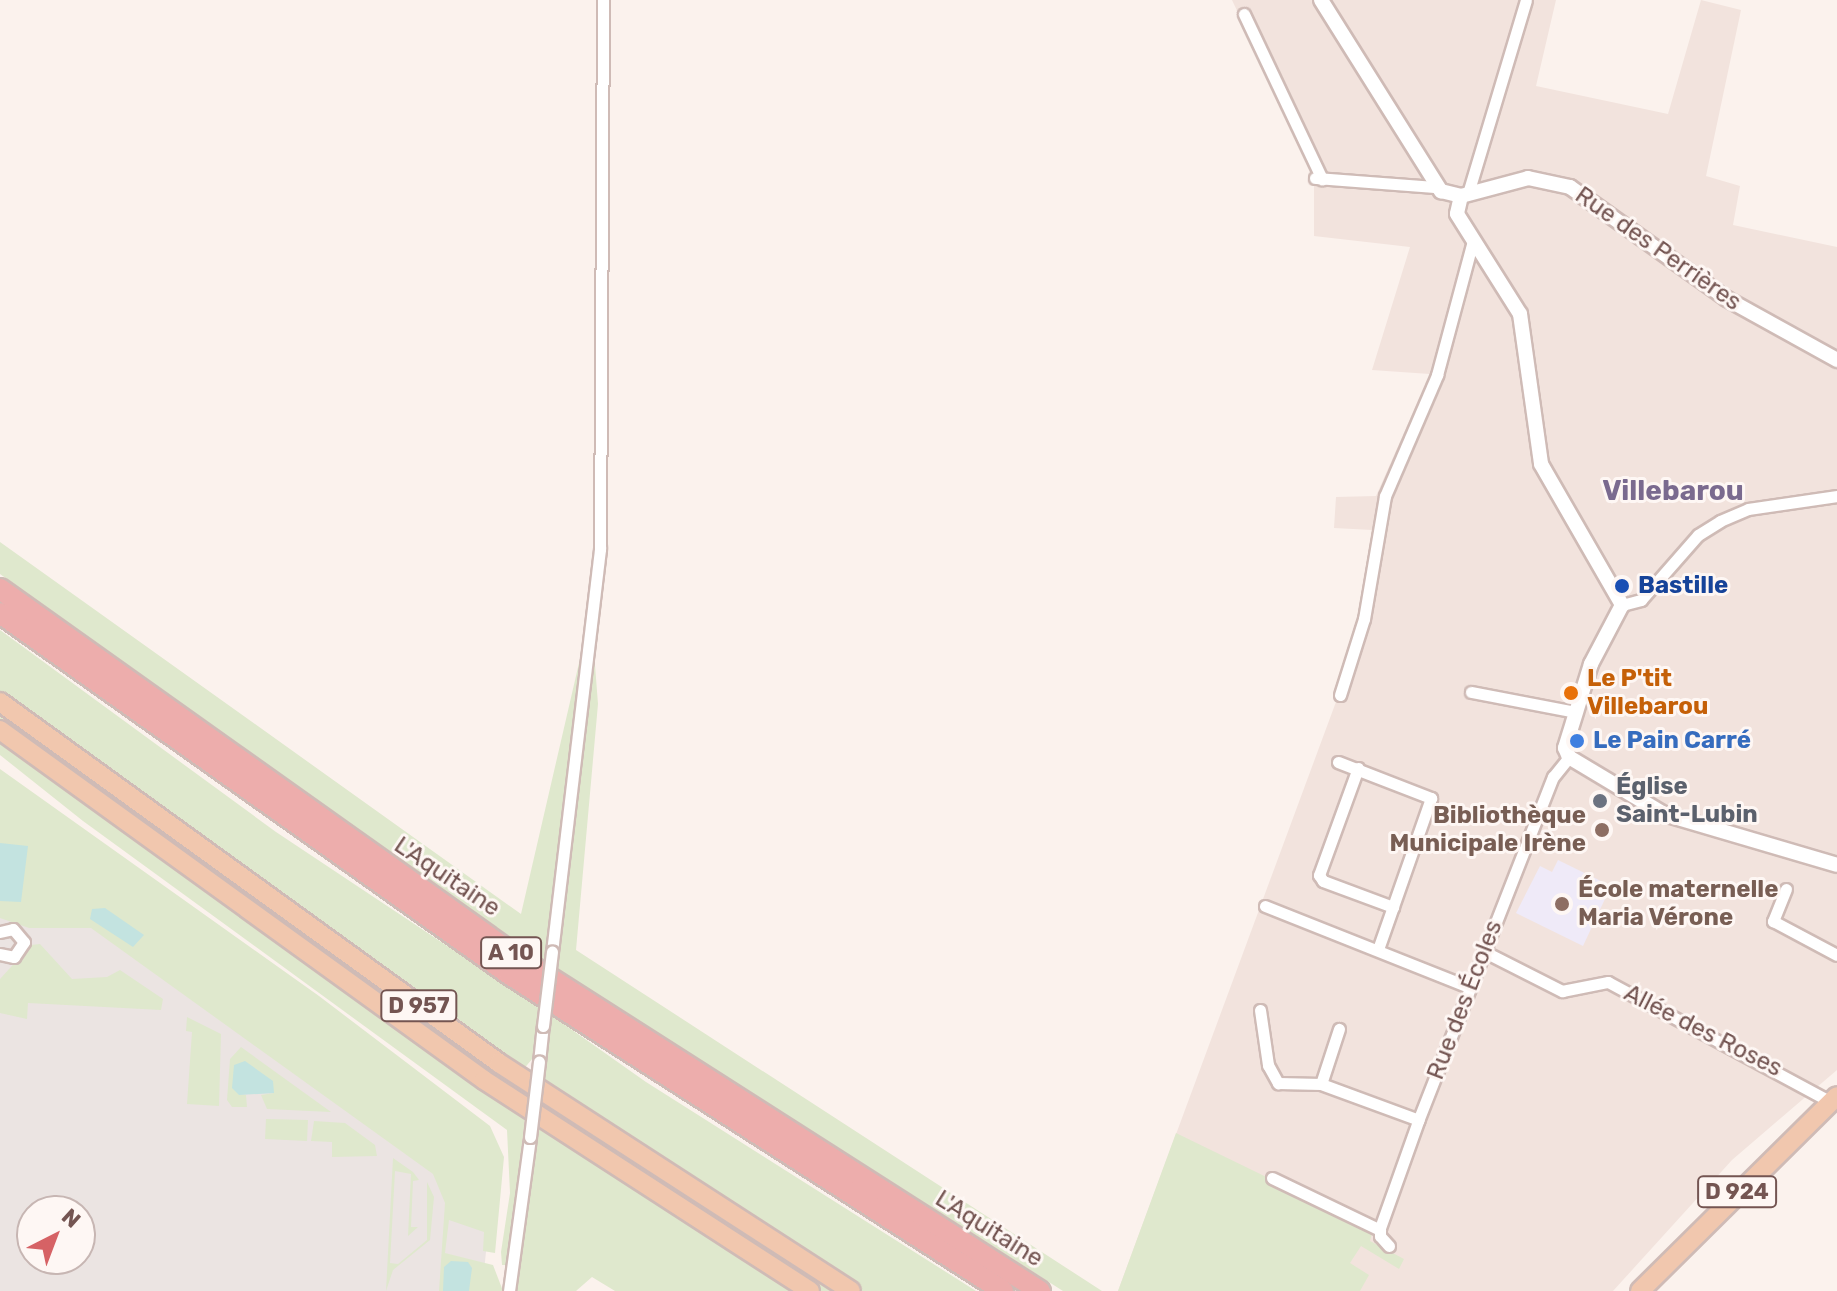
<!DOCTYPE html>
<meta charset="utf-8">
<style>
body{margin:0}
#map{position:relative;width:1837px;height:1291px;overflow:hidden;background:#fbf2ed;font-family:Rubik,sans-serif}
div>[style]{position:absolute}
.residential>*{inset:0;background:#f2e3dd}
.industrial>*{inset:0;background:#ebe4e2}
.education>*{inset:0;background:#efeaf8}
.green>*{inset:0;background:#dfe8cd}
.water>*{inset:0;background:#c3e3e0}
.roads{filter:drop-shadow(2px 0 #cfbbb6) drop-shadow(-2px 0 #cfbbb6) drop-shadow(0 2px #cfbbb6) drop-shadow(0 -2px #cfbbb6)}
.minor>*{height:11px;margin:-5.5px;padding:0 5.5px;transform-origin:5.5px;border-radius:5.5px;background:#fff}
.tertiary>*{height:14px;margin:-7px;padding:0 7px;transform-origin:7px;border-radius:7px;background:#fff}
.primary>*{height:18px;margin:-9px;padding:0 9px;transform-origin:9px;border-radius:9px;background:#f1c7ae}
.motorway>*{height:20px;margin:-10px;padding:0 10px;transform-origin:10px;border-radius:10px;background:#edadac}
.bridges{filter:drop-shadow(2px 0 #cfbbb6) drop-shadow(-2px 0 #cfbbb6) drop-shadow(0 2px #cfbbb6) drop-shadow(0 -2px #cfbbb6)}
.minor-bridge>*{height:11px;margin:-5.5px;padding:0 5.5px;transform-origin:5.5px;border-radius:5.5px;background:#fff}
.dots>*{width:22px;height:22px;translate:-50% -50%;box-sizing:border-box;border:4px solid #fef7f4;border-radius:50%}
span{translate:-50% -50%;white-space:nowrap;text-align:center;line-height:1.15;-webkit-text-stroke:6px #fef7f4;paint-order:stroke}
.shield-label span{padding:2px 6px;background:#fef7f4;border:2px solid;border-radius:6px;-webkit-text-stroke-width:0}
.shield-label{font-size:22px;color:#745552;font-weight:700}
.street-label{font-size:24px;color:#745552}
.transit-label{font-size:24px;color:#164399;font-weight:700}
.left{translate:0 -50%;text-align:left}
.food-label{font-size:24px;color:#c56008;font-weight:700}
.shop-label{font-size:24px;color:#366cbe;font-weight:700}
.worship-label{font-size:24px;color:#5b616d;font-weight:700}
.education-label{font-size:24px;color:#785e54;font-weight:700}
.right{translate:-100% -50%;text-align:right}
.quarter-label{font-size:28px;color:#7a6a8f;font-weight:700}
.north{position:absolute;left:16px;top:1195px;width:80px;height:80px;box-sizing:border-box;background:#fef7f4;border:2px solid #c7b6b3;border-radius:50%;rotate:42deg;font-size:22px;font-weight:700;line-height:32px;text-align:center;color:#745552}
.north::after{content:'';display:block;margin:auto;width:28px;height:36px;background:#d66265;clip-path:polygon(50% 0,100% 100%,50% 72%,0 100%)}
</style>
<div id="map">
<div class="residential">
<i style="clip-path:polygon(1232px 0,1556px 0,1536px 86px,1668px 114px,1701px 0,1741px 10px,1706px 176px,1740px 186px,1733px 225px,1837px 247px,1837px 1070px,1732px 1160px,1613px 1291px,1118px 1291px,1360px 637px,1372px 530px,1334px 528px,1336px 497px,1376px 496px,1430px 374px,1372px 370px,1410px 247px,1314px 236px,1314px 175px)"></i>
</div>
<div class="industrial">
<i style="clip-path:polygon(evenodd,0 893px,90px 902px,492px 1193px,482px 1291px,0 1291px,0 893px,32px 1211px,80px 1211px,80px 1259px,32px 1259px,32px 1211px)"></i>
</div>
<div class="education">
<i style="clip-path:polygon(1558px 860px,1611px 886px,1583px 946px,1516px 913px,1540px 866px,1552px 872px)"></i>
</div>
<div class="green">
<i style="clip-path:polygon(0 542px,521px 914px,585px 637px,545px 962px,0 574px)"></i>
<i style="clip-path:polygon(0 630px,276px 832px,539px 1007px,533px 1058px,522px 1071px,0 695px)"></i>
<i style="clip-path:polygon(593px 639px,598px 704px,576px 950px,1102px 1291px,1063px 1291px,556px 968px)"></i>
<i style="clip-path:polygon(0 710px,529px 1092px,527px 1103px,0 723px)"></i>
<i style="clip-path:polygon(0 737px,525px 1119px,508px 1265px,502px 1265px,501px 1252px,510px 1193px,507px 1130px,83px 821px,0 755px)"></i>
<i style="clip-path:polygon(0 769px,319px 996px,490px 1126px,504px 1157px,495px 1253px,483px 1251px,484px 1232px,449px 1220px,445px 1253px,493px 1265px,503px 1291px,439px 1291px,445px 1203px,433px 1174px,91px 928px,29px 928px,0 918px)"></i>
<i style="clip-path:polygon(40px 944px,72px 979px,107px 977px,120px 970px,163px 999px,161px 1010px,28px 1003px,27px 1019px,0 1013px,0 979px,31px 945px)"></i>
<i style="clip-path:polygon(551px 1015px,646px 1082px,976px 1291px,863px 1291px,543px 1086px)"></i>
<i style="clip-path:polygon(187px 1017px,221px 1034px,219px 1106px,187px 1104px,192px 1032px,186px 1031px)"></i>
<i style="clip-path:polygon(241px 1047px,331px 1112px,267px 1109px,261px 1095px,274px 1093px,239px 1094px,246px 1095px,247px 1107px,232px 1107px,227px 1100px,230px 1059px)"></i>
<i style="clip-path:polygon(541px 1100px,756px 1240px,840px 1291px,820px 1291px,628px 1170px,540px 1112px)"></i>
<i style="clip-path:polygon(266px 1119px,308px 1120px,307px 1141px,265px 1139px)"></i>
<i style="clip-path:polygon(314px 1121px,345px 1123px,375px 1145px,377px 1156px,332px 1157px,332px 1142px,311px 1141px)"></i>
<i style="clip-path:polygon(538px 1126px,670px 1212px,799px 1291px,615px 1291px,592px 1277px,576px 1291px,513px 1291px)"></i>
<i style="clip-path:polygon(1176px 1133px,1373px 1229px,1370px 1241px,1404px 1259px,1399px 1269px,1361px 1246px,1350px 1263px,1369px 1275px,1360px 1291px,1118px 1291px)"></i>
<i style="clip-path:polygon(393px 1158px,413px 1172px,419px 1180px,413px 1181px,411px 1227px,418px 1227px,408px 1236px,411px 1174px,395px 1171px,390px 1263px,398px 1264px,427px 1240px,427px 1182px,434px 1197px,430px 1240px,393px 1270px,386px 1291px)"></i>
</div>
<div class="water">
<i style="clip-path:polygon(0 843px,28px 846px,21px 902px,0 901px)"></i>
<i style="clip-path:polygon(105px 908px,144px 935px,133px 947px,90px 919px,92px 909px)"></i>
<i style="clip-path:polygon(245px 1061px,273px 1081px,274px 1093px,239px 1095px,232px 1088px,234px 1065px)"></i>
<i style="clip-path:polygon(451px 1261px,468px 1262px,472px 1268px,469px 1291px,443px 1291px,444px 1267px)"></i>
</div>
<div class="roads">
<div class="minor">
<i style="left:1244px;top:14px;width:183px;rotate:64.7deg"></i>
<i style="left:1315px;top:178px;width:121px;rotate:4.3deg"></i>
<i style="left:1469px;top:190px;width:198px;rotate:-73.3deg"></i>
<i style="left:1622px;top:605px;width:20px;rotate:-15deg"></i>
<i style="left:1641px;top:600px;width:86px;rotate:-48.8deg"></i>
<i style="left:1698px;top:535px;width:26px;rotate:-32deg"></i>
<i style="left:1720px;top:521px;width:30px;rotate:-23deg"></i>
<i style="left:1748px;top:509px;width:90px;rotate:-8.3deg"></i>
<i style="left:1471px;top:692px;width:107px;rotate:10.8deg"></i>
<i style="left:1340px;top:695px;width:80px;rotate:-72.5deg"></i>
<i style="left:1364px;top:619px;width:125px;rotate:-80.3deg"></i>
<i style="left:1385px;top:496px;width:132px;rotate:-66.7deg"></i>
<i style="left:1437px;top:375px;width:136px;rotate:-75deg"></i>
<i style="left:1338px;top:762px;width:100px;rotate:21.2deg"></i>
<i style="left:1431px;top:798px;width:160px;rotate:109.3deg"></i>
<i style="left:1358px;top:768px;width:114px;rotate:110deg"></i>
<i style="left:1319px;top:875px;width:7px;rotate:56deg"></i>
<i style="left:1323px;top:881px;width:75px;rotate:20.4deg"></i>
<i style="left:1786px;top:889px;width:35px;rotate:112deg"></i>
<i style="left:1773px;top:921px;width:72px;rotate:28deg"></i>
<i style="left:1265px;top:906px;width:219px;rotate:21.7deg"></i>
<i style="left:0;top:932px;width:13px;rotate:-13deg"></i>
<i style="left:13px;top:929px;width:17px;rotate:50deg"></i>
<i style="left:24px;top:942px;width:18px;rotate:124deg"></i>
<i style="left:14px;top:957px;width:14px;rotate:-168deg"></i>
<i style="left:1483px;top:951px;width:89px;rotate:26.9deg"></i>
<i style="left:1562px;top:991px;width:47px;rotate:-11.1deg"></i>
<i style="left:1608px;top:982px;width:253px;rotate:28.3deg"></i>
<i style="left:552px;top:952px;width:406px;rotate:-83.2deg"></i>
<i style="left:600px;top:549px;width:549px;rotate:-89.69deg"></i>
<i style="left:1260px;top:1010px;width:56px;rotate:81.7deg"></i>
<i style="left:1268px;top:1065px;width:21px;rotate:61deg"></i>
<i style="left:1278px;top:1083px;width:43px;rotate:1.3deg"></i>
<i style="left:1321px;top:1084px;width:104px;rotate:20.2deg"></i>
<i style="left:539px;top:1062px;width:36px;rotate:-84deg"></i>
<i style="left:1321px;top:1084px;width:58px;rotate:-71.9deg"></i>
<i style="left:1272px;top:1178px;width:120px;rotate:25.7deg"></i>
<i style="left:1389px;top:1246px;width:13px;rotate:-132deg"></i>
<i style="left:1380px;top:1236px;width:8px;rotate:-90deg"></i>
<i style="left:1380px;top:1228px;width:114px;rotate:-70.4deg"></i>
<i style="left:1418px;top:1121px;width:370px;rotate:-68.6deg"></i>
<i style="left:1553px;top:777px;width:26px;rotate:-51deg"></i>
<i style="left:509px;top:1291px;width:155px;rotate:-82.2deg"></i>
</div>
<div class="tertiary">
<i style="left:1321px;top:0;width:226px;rotate:57.9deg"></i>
<i style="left:1441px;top:191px;width:21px;rotate:14deg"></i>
<i style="left:1461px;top:196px;width:69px;rotate:-15deg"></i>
<i style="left:1528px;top:178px;width:43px;rotate:12.1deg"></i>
<i style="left:1570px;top:187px;width:193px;rotate:35.5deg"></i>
<i style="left:1727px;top:299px;width:126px;rotate:29deg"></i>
<i style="left:1461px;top:196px;width:18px;rotate:103deg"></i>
<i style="left:1457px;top:214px;width:118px;rotate:57.8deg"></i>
<i style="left:1520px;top:314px;width:151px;rotate:82deg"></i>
<i style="left:1541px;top:464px;width:163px;rotate:60.1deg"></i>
<i style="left:1622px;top:605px;width:67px;rotate:117.7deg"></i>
<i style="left:1591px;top:664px;width:88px;rotate:107.2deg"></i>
<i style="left:1565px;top:748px;width:10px;rotate:66deg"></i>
<i style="left:1569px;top:757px;width:111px;rotate:31deg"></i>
<i style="left:1664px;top:814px;width:180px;rotate:16.4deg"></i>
</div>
<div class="primary">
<i style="left:0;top:702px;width:616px;rotate:35.88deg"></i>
<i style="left:499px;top:1063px;width:419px;rotate:32.9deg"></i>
<i style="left:0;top:730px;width:597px;rotate:35.87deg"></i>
<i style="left:484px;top:1080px;width:388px;rotate:32.9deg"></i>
<i style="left:1640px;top:1291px;width:277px;rotate:-44.7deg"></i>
</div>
<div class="motorway">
<i style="left:0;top:589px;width:638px;rotate:35.43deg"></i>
<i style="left:520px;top:959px;width:617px;rotate:32.56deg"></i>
<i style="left:0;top:613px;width:624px;rotate:35.35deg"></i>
<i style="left:509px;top:974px;width:587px;rotate:32.69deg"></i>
</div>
</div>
<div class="bridges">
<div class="minor-bridge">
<i style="left:543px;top:1026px;width:75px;rotate:-83.1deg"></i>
<i style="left:530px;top:1137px;width:76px;rotate:-83.2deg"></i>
</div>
</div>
<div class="dots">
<i style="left:1622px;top:586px;background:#1a4fb4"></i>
<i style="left:1571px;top:693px;background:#e8710a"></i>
<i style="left:1577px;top:741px;background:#3f7fe0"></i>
<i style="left:1600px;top:801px;background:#6b7280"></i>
<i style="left:1602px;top:830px;background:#8d6e63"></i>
<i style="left:1562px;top:904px;background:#8d6e63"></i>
</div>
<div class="shield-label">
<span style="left:511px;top:953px">A 10</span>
<span style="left:419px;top:1006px">D 957</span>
<span style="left:1737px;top:1192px">D 924</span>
</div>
<div class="street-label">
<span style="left:1658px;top:249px;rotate:35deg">Rue des Perrières</span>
<span style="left:447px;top:877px;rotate:34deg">L'Aquitaine</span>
<span style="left:1465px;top:1000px;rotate:-69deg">Rue des Écoles</span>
<span style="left:1703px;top:1031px;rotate:27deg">Allée des Roses</span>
<span style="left:989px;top:1229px;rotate:32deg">L'Aquitaine</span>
</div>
<div class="transit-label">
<span class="left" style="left:1638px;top:586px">Bastille</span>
</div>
<div class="food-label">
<span class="left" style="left:1587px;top:693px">Le P'tit<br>Villebarou</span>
</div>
<div class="shop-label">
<span class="left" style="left:1593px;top:741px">Le Pain Carré</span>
</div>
<div class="worship-label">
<span class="left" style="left:1616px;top:801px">Église<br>Saint-Lubin</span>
</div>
<div class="education-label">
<span class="right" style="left:1586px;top:830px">Bibliothèque<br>Municipale Irène</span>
<span class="left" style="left:1578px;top:904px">École maternelle<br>Maria Vérone</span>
</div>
<div class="quarter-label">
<span style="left:1673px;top:491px">Villebarou</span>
</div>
<div class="north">N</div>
</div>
